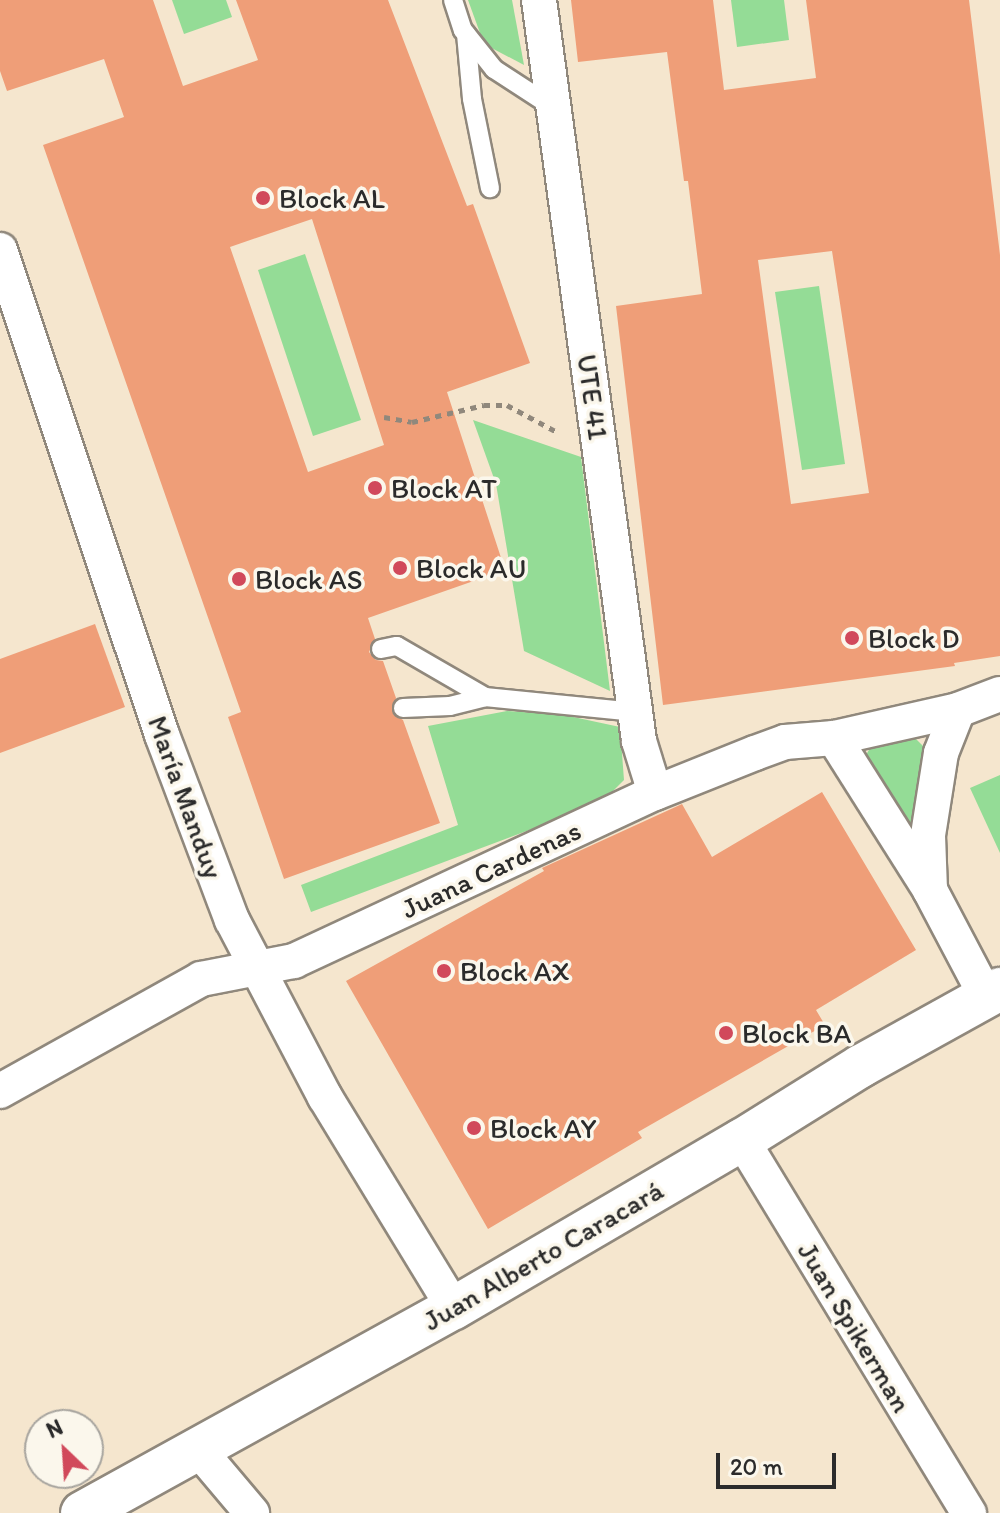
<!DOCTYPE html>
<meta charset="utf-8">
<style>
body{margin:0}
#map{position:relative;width:1000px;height:1513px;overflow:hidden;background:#f5e6ce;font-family:Itim,sans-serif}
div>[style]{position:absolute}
.green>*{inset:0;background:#94dc96}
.building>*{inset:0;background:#ef9e78}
.path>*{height:5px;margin-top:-2.5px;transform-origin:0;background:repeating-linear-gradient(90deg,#90887c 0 6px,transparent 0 12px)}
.roads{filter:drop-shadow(2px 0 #90887c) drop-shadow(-2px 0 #90887c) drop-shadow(0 2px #90887c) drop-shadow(0 -2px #90887c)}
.service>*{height:18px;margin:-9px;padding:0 9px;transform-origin:9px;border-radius:9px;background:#fff}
.minor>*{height:34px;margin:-17px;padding:0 17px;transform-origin:17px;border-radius:17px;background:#fff}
.tertiary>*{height:42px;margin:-21px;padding:0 21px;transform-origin:21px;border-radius:21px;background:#fff}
.dots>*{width:22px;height:22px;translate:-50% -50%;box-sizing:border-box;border:4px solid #fbf7ec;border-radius:50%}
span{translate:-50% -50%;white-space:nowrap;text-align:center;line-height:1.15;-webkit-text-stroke:7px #fbf7ec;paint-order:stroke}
.poi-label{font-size:28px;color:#2b2b2b}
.left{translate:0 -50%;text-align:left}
.street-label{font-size:28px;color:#2b2b2b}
.north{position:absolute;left:24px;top:1409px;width:80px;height:80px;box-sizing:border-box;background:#fbf7ec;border:2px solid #a8a59f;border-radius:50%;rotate:335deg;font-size:22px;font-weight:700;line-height:32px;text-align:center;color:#2b2b2b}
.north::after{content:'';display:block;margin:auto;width:28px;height:36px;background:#d1495b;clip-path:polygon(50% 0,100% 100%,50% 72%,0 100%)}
.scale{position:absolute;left:716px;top:1453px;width:120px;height:36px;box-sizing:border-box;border:4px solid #2b2b2b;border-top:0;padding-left:10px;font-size:24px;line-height:28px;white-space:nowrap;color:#2b2b2b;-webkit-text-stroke:6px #fbf7ec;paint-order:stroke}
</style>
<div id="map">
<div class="green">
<i style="clip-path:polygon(172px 0,226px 0,232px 17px,184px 34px)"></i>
<i style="clip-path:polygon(468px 0,512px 0,524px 65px,484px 44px)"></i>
<i style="clip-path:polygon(731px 0,784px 0,789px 40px,737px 47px)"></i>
<i style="clip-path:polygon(305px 254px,361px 420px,313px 436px,258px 270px)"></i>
<i style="clip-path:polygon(819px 286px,845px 464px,802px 470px,775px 292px)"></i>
<i style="clip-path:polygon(473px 420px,581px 457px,610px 691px,524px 651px,496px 484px)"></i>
<i style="clip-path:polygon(507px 711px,564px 715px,620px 727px,624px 780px,601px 803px,311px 912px,301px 885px,458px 825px,428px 726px)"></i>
<i style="clip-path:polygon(905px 736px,914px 737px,927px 750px,913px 828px,905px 829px,864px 758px,872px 745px)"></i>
<i style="clip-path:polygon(1000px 775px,1000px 853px,970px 788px)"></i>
</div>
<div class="building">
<i style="clip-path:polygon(evenodd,0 0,153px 0,183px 86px,258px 60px,236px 0,388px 0,467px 206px,473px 204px,530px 363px,447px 392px,505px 570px,368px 618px,375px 639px,369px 652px,376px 660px,383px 661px,396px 698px,393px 714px,403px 720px,440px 823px,284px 879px,228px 717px,241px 712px,43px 145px,124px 117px,104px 59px,7px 91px,0 71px,0 0,312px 219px,384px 445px,308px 472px,230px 247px,312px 219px)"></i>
<i style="clip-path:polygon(evenodd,571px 0,713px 0,724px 90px,816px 78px,806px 0,969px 0,1000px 255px,1000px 656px,954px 663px,955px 666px,663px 705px,616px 306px,702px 294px,688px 181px,684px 181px,667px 52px,578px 62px,571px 0,832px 251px,869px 493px,791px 504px,758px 260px,832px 251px)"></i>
<i style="clip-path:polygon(95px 624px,125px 707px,0 753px,0 659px)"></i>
<i style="clip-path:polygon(822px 792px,916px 950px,816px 1010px,825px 1025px,638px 1132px,642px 1138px,488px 1229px,346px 981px,544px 871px,542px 868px,682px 804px,712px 857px)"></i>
</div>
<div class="path">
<i style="left:384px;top:417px;width:28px;rotate:10deg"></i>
<i style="left:412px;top:422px;width:74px;rotate:-13.3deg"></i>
<i style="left:484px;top:405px;width:23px"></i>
<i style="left:507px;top:405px;width:59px;rotate:28.3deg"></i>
</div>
<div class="roads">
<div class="service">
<i style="left:453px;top:0;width:32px;rotate:72deg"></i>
<i style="left:463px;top:30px;width:50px;rotate:51.5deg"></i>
<i style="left:494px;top:69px;width:72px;rotate:33deg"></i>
<i style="left:466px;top:34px;width:65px;rotate:84.7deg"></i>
<i style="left:472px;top:99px;width:91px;rotate:78.6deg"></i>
<i style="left:381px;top:649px;width:16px;rotate:-11deg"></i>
<i style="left:397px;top:646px;width:102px;rotate:30.1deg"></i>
<i style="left:485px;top:697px;width:151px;rotate:5.7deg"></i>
<i style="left:403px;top:708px;width:47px;rotate:-2.4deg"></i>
<i style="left:450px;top:706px;width:36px;rotate:-14deg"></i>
</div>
<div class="minor">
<i style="left:539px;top:0;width:748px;rotate:82.31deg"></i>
<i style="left:639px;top:741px;width:54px;rotate:72.9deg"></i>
<i style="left:0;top:250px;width:511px;rotate:71.53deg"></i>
<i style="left:162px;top:735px;width:198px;rotate:69.3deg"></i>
<i style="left:232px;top:920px;width:200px;rotate:62.3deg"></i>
<i style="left:325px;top:1097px;width:247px;rotate:58.6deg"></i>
<i style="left:834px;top:738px;width:180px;rotate:57.7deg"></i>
<i style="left:930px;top:890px;width:120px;rotate:62.2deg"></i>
<i style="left:930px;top:890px;width:55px;rotate:-92.1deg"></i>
<i style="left:928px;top:835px;width:83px;rotate:-81deg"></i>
<i style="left:941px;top:753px;width:46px;rotate:-68.4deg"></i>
<i style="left:0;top:1091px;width:230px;rotate:-29.1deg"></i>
<i style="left:201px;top:979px;width:95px;rotate:-11deg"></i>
<i style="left:294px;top:961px;width:398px;rotate:-25deg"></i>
<i style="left:655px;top:793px;width:108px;rotate:-21.8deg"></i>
<i style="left:755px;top:753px;width:32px;rotate:-20deg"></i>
<i style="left:785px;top:742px;width:49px;rotate:-4.7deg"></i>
<i style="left:834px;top:738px;width:127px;rotate:-12.7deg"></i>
<i style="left:958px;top:710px;width:45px;rotate:-20.9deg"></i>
<i style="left:742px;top:1140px;width:437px;rotate:58.7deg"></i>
<i style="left:198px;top:1449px;width:84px;rotate:49.8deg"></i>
</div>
<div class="tertiary">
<i style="left:82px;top:1513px;width:425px;rotate:-28.9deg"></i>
<i style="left:454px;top:1308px;width:333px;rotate:-30.3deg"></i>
<i style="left:742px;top:1140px;width:140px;rotate:-31.9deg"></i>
<i style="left:861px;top:1066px;width:159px;rotate:-29deg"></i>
</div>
</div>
<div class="dots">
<i style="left:263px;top:198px;background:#d1495b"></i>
<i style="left:375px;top:488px;background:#d1495b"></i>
<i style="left:400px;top:568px;background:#d1495b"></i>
<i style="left:239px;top:579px;background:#d1495b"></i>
<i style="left:852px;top:638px;background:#d1495b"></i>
<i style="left:444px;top:971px;background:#d1495b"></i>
<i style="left:726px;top:1033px;background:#d1495b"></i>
<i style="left:474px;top:1128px;background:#d1495b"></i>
</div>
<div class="poi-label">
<span class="left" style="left:279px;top:198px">Block AL</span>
<span class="left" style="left:391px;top:488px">Block AT</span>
<span class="left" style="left:416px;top:568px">Block AU</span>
<span class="left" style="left:255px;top:579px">Block AS</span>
<span class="left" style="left:868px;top:638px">Block D</span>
<span class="left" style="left:460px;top:971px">Block AX</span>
<span class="left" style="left:742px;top:1033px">Block BA</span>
<span class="left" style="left:490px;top:1128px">Block AY</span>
</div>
<div class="street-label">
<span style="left:593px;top:397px;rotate:82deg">UTE 41</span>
<span style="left:186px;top:797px;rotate:70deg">María Manduy</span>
<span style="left:491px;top:869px;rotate:-25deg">Juana Cardenas</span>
<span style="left:543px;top:1255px;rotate:-30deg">Juan Alberto Caracará</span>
<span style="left:855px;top:1327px;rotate:59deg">Juan Spikerman</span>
</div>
<div class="north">N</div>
<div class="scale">20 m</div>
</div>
